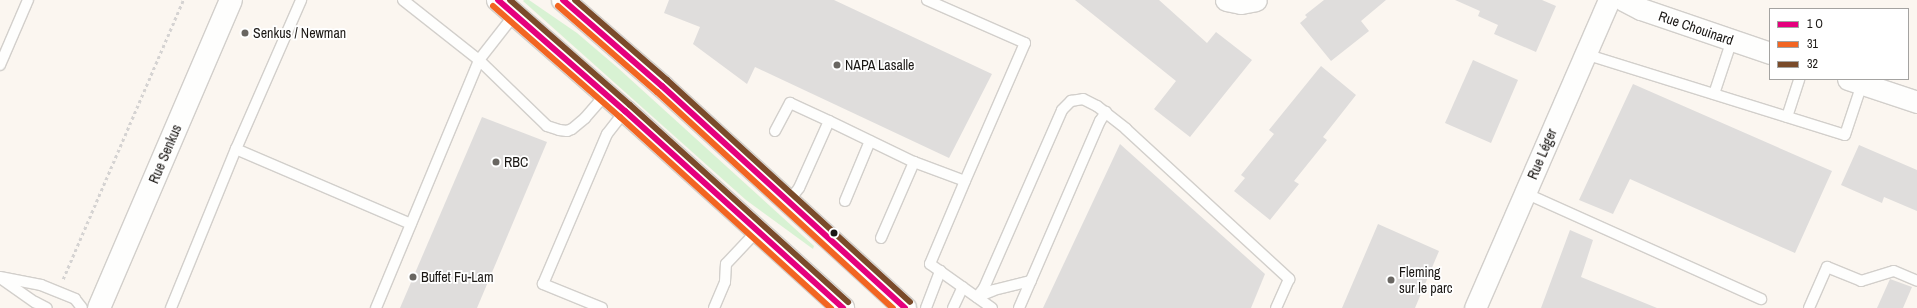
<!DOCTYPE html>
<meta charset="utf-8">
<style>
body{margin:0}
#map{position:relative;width:1917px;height:308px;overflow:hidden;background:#fbf6f0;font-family:"Archivo Narrow",sans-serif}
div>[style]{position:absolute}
.green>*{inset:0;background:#d8f2d3}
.building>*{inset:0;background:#dfdddc}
.path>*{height:2.5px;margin-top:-1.25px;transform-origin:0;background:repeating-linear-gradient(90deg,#d5d3d2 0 3px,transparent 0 6px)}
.roads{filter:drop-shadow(1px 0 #d2cfcb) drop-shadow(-1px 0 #d2cfcb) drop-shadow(0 1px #d2cfcb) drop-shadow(0 -1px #d2cfcb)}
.service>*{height:10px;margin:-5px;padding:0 5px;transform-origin:5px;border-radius:5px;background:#fefefd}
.minor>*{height:21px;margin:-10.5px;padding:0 10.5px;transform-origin:10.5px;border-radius:10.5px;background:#fefefd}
.tertiary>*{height:22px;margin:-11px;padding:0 11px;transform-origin:11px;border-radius:11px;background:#fefefd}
.secondary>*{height:22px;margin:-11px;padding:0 11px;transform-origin:11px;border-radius:11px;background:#fefefd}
.bus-1>*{height:6px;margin:-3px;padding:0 3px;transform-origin:3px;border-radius:3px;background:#e5007d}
.bus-2>*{height:6px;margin:-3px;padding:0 3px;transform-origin:3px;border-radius:3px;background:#f26522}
.bus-3>*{height:6px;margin:-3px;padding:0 3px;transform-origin:3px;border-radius:3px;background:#7a4b2a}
.dots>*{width:11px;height:11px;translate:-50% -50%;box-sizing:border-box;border:2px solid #fff;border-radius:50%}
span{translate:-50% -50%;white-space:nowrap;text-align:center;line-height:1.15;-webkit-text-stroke:3.5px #fff;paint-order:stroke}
.street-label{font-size:14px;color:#1b1815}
.poi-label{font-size:14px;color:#1b1815}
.left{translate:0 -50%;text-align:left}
.legend{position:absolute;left:1769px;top:8px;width:140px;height:72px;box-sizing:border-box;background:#fff;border:1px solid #a4a3a1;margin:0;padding:5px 7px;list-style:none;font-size:12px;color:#1b1815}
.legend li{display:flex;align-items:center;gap:8px;height:20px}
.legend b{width:20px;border:1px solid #a4a3a1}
</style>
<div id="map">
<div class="green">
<i style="clip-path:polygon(524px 0,529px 0,577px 33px,618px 68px,814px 246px,813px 249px,746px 200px,523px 1px)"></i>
</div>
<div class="building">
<i style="clip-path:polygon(669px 0,834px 0,992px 74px,949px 158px,755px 67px,747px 84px,693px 44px,700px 27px,664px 13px)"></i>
<i style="clip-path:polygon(1075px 0,1159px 0,1207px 43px,1216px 32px,1252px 60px,1190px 137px,1154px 109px,1176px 81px)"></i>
<i style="clip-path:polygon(1324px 0,1386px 0,1361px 21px,1369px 31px,1331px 61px,1300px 23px,1307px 17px,1305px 15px)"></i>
<i style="clip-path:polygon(1455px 0,1542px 0,1556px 6px,1536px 52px,1494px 34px,1498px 25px,1478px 16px,1480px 11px)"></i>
<i style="clip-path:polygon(1473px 60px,1518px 80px,1491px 143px,1445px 123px)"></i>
<i style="clip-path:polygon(1321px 66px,1356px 95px,1323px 137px,1327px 140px,1294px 181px,1299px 184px,1270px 220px,1234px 191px,1245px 178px,1241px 175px,1274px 134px,1269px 130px)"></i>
<i style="clip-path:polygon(1633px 84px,1832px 171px,1795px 253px,1630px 179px,1613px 214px,1579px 200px)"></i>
<i style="clip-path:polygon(482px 117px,547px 142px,477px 308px,400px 308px)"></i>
<i style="clip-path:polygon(1120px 144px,1265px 274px,1251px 308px,1043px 308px)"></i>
<i style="clip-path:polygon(1859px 145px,1917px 170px,1917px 211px,1884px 197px,1882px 203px,1841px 185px)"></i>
<i style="clip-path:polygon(1378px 224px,1439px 251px,1415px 308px,1342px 308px)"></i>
<i style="clip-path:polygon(1570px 230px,1593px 240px,1581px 277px,1657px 308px,1541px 308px)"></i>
<i style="clip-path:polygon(1890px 279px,1912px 287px,1903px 308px,1877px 308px)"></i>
</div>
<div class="path">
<i style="left:63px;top:279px;width:304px;rotate:-66.7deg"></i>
</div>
<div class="roads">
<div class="service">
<i style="left:403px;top:0;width:97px;rotate:38.3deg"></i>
<i style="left:479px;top:60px;width:95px;rotate:44.1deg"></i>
<i style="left:547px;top:126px;width:13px;rotate:18deg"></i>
<i style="left:559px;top:130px;width:8px;rotate:7deg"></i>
<i style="left:567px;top:131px;width:5px;rotate:-22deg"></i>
<i style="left:572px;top:129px;width:17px;rotate:-40deg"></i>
<i style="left:585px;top:118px;width:32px;rotate:-49deg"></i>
<i style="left:927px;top:0;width:107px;rotate:23.7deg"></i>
<i style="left:1025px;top:43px;width:150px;rotate:113.5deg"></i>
<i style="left:1585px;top:54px;width:272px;rotate:17.3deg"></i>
<i style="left:1845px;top:135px;width:54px;rotate:-71.6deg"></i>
<i style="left:0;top:65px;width:71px;rotate:-66.7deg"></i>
<i style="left:1714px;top:94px;width:57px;rotate:-71.6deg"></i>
<i style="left:1787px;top:117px;width:40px;rotate:-72deg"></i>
<i style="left:829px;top:121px;width:94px;rotate:25.8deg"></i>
<i style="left:914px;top:162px;width:54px;rotate:20.4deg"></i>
<i style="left:965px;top:181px;width:90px;rotate:112.9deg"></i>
<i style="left:930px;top:264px;width:76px;rotate:35.4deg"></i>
<i style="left:775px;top:131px;width:32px;rotate:-62deg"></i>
<i style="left:790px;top:103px;width:43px;rotate:24.8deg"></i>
<i style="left:829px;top:121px;width:73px;rotate:114.1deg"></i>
<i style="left:799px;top:188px;width:18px;rotate:128deg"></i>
<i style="left:236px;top:149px;width:190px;rotate:23.2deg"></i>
<i style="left:1525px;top:193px;width:259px;rotate:24.2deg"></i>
<i style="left:845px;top:201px;width:65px;rotate:-67.4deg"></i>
<i style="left:881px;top:238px;width:83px;rotate:-66.5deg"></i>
<i style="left:0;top:277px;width:42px;rotate:11deg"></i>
<i style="left:41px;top:285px;width:37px;rotate:22deg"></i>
<i style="left:75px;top:299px;width:11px;rotate:52deg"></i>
<i style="left:3px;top:280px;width:39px;rotate:35deg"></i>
<i style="left:35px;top:302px;width:13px;rotate:27deg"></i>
<i style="left:977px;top:297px;width:11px;rotate:-52deg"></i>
<i style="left:984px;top:288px;width:194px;rotate:-66.3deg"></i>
<i style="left:1062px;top:110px;width:13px;rotate:-45deg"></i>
<i style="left:1071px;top:101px;width:12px;rotate:-9deg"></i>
<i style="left:1083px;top:99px;width:16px;rotate:27deg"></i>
<i style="left:1097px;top:106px;width:37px;rotate:38deg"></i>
<i style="left:1126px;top:129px;width:222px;rotate:42.6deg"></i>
<i style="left:1289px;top:279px;width:32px;rotate:114deg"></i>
<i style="left:977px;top:297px;width:18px;rotate:-22deg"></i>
<i style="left:994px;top:290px;width:38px;rotate:-14deg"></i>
<i style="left:171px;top:308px;width:172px;rotate:-67.8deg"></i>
<i style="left:236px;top:149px;width:163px;rotate:-66.4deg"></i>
<i style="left:376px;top:308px;width:269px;rotate:-67.4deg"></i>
<i style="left:479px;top:60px;width:58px;rotate:-52deg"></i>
<i style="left:602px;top:308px;width:64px;rotate:-157.9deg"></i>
<i style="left:543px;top:284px;width:163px;rotate:-66.9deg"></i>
<i style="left:607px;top:134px;width:29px;rotate:-52deg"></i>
<i style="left:714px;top:308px;width:28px;rotate:-67deg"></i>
<i style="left:725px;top:282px;width:18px;rotate:-87deg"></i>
<i style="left:726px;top:264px;width:47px;rotate:-46.7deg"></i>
<i style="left:926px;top:308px;width:40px;rotate:-69deg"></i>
<i style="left:953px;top:308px;width:23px;rotate:-65deg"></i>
<i style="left:1019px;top:308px;width:204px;rotate:-66.6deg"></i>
<i style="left:1100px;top:121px;width:11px;rotate:-56deg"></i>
<i style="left:1809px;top:308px;width:45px;rotate:-66.3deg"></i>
<i style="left:1827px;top:267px;width:37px;rotate:22deg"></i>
<i style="left:1861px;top:281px;width:34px;rotate:-17deg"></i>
<i style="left:1894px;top:271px;width:25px;rotate:23deg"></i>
</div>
<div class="minor">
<i style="left:1226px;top:0;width:15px;rotate:11deg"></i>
<i style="left:1241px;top:3px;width:15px;rotate:-11deg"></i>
<i style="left:1623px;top:0;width:20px;rotate:27deg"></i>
<i style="left:1641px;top:9px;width:136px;rotate:18.8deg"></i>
<i style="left:1848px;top:79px;width:73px;rotate:18.4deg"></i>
<i style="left:1475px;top:308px;width:336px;rotate:-66.5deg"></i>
</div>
<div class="tertiary">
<i style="left:99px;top:308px;width:335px;rotate:-66.8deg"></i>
</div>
<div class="secondary">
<i style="left:498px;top:0;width:169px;rotate:41.2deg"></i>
<i style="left:625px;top:111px;width:294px;rotate:42.1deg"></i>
<i style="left:563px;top:0;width:131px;rotate:41deg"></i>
<i style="left:662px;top:86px;width:329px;rotate:42.4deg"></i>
</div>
</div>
<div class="bus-1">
<i style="left:498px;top:0;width:169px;rotate:41.2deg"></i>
<i style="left:625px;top:111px;width:294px;rotate:42.1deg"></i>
<i style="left:563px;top:0;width:131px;rotate:41deg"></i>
<i style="left:662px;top:86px;width:329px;rotate:42.4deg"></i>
</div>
<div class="bus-2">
<i style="left:493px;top:6px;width:169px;rotate:41.2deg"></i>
<i style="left:620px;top:117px;width:285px;rotate:42.2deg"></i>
<i style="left:558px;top:6px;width:131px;rotate:41deg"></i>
<i style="left:657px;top:92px;width:320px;rotate:42.5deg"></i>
</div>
<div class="bus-3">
<i style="left:510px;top:0;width:159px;rotate:41.2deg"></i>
<i style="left:630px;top:105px;width:294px;rotate:42.1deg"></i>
<i style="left:575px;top:0;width:122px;rotate:41deg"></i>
<i style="left:667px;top:80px;width:329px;rotate:42.4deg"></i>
</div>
<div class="dots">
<i style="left:245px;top:33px;background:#696662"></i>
<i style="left:837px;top:65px;background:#696662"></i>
<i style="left:496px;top:162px;background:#696662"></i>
<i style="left:834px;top:233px;background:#1b1815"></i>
<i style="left:413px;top:277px;background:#696662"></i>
<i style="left:1391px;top:280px;background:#696662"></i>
</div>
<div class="street-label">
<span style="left:1696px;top:28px;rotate:19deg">Rue Chouinard</span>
<span style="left:165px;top:154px;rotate:-67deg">Rue Senkus</span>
<span style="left:1542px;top:154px;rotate:-67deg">Rue Léger</span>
</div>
<div class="poi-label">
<span class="left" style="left:253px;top:33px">Senkus / Newman</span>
<span class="left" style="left:845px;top:65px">NAPA Lasalle</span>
<span class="left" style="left:504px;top:162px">RBC</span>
<span class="left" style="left:1399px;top:280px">Fleming<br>sur le parc</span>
<span class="left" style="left:421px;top:277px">Buffet Fu-Lam</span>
</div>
<ul class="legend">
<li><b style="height:5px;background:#e5007d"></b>1 O</li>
<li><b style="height:5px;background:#f26522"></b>31</li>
<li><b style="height:5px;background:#7a4b2a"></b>32</li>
</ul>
</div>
